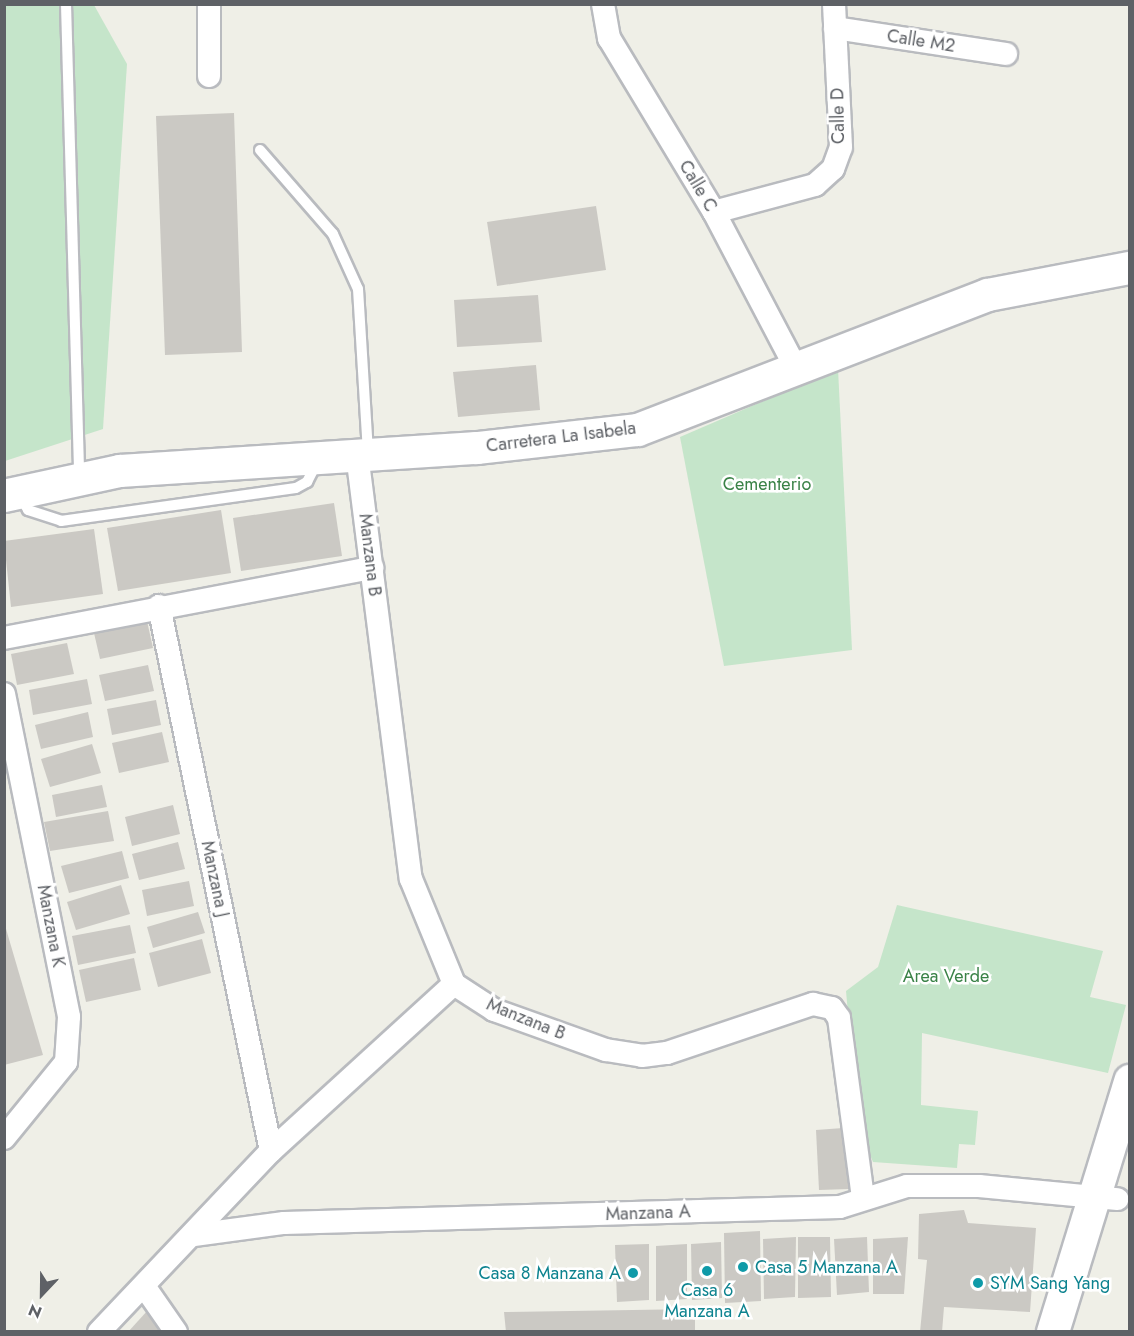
<!DOCTYPE html>
<style>
body{margin:0}
#map{position:relative;width:1134px;height:1336px;overflow:hidden;background:#efefe7;font-family:Jost,sans-serif}
div>[style]{position:absolute}
.green>*{inset:0;background:#c5e5ca}
.building>*{inset:0;background:#cbc9c4}
.roads{filter:drop-shadow(2px 0 #b9bbbf) drop-shadow(-2px 0 #b9bbbf) drop-shadow(0 2px #b9bbbf) drop-shadow(0 -2px #b9bbbf)}
.lane>*{height:10px;margin:-5px;padding:0 5px;transform-origin:5px;border-radius:5px;background:#fff}
.street>*{height:22px;margin:-11px;padding:0 11px;transform-origin:11px;border-radius:11px;background:#fff}
.secondary>*{height:32px;margin:-16px;padding:0 16px;transform-origin:16px;border-radius:16px;background:#fff}
.dots>*{width:16px;height:16px;translate:-50% -50%;box-sizing:border-box;border:3px solid #fff;border-radius:50%}
span{translate:-50% -50%;white-space:nowrap;text-align:center;line-height:1.15;-webkit-text-stroke:5px #fff;paint-order:stroke}
.street-label{font-size:18px;color:#5e6166}
.park-label{font-size:18px;color:#3a8247}
.culture-label{font-size:18px;color:#0d838f}
.left{translate:0 -50%;text-align:left}
.right{translate:-100% -50%;text-align:right}
.frame{position:absolute;inset:0;border:6px solid #5e6166;pointer-events:none}
.north{position:absolute;left:12px;top:1264px;width:60px;height:60px;-webkit-text-stroke:4px #fff;paint-order:stroke;rotate:202deg;font-size:16px;font-weight:700;line-height:24px;text-align:center;color:#5e6166}
.north::after{content:'';display:block;margin:auto;width:21px;height:27px;background:#5e6166;clip-path:polygon(50% 0,100% 100%,50% 72%,0 100%)}
</style>
<div id="map">
<div class="green">
<i style="clip-path:polygon(4px 5px,94px 5px,127px 64px,103px 429px,5px 461px)"></i>
<i style="clip-path:polygon(838px 369px,852px 650px,724px 666px,680px 437px)"></i>
<i style="clip-path:polygon(897px 905px,1103px 951px,1090px 997px,1126px 1005px,1108px 1073px,922px 1033px,921px 1105px,978px 1111px,975px 1145px,959px 1144px,957px 1168px,873px 1162px,858px 1126px,846px 991px,878px 967px)"></i>
</div>
<div class="building">
<i style="clip-path:polygon(234px 113px,242px 352px,165px 355px,156px 116px)"></i>
<i style="clip-path:polygon(596px 206px,606px 270px,497px 286px,487px 222px)"></i>
<i style="clip-path:polygon(538px 295px,542px 342px,457px 347px,454px 300px)"></i>
<i style="clip-path:polygon(536px 365px,540px 410px,458px 417px,453px 372px)"></i>
<i style="clip-path:polygon(334px 503px,342px 556px,241px 571px,233px 518px)"></i>
<i style="clip-path:polygon(221px 510px,231px 573px,118px 591px,107px 528px)"></i>
<i style="clip-path:polygon(94px 529px,103px 594px,11px 607px,4px 541px)"></i>
<i style="clip-path:polygon(147px 621px,153px 648px,100px 659px,94px 633px)"></i>
<i style="clip-path:polygon(67px 643px,74px 674px,17px 685px,11px 654px)"></i>
<i style="clip-path:polygon(148px 665px,154px 691px,105px 701px,99px 675px)"></i>
<i style="clip-path:polygon(87px 679px,92px 704px,33px 715px,29px 690px)"></i>
<i style="clip-path:polygon(156px 700px,161px 725px,112px 735px,107px 709px)"></i>
<i style="clip-path:polygon(88px 712px,93px 737px,41px 749px,35px 725px)"></i>
<i style="clip-path:polygon(162px 732px,169px 762px,119px 773px,112px 743px)"></i>
<i style="clip-path:polygon(92px 744px,101px 773px,50px 787px,41px 759px)"></i>
<i style="clip-path:polygon(102px 785px,107px 807px,56px 817px,52px 795px)"></i>
<i style="clip-path:polygon(173px 805px,180px 834px,132px 846px,125px 817px)"></i>
<i style="clip-path:polygon(108px 811px,114px 841px,50px 851px,44px 822px)"></i>
<i style="clip-path:polygon(178px 842px,185px 869px,139px 880px,132px 854px)"></i>
<i style="clip-path:polygon(122px 851px,129px 878px,69px 893px,61px 866px)"></i>
<i style="clip-path:polygon(189px 881px,194px 906px,147px 916px,142px 890px)"></i>
<i style="clip-path:polygon(121px 885px,130px 914px,76px 930px,67px 902px)"></i>
<i style="clip-path:polygon(198px 912px,205px 933px,153px 948px,147px 927px)"></i>
<i style="clip-path:polygon(4px 922px,43px 1055px,4px 1065px)"></i>
<i style="clip-path:polygon(130px 925px,136px 953px,78px 965px,72px 936px)"></i>
<i style="clip-path:polygon(202px 939px,211px 973px,158px 987px,149px 953px)"></i>
<i style="clip-path:polygon(134px 958px,141px 990px,86px 1002px,79px 970px)"></i>
<i style="clip-path:polygon(843px 1128px,849px 1189px,819px 1190px,816px 1130px)"></i>
<i style="clip-path:polygon(964px 1210px,968px 1223px,1036px 1228px,1030px 1312px,944px 1307px,942px 1332px,920px 1332px,927px 1260px,918px 1259px,919px 1214px)"></i>
<i style="clip-path:polygon(760px 1231px,761px 1301px,725px 1303px,724px 1233px)"></i>
<i style="clip-path:polygon(796px 1237px,795px 1297px,764px 1299px,763px 1239px)"></i>
<i style="clip-path:polygon(798px 1237px,830px 1237px,831px 1297px,798px 1298px)"></i>
<i style="clip-path:polygon(867px 1237px,869px 1292px,837px 1295px,834px 1239px)"></i>
<i style="clip-path:polygon(908px 1237px,904px 1294px,873px 1294px,873px 1239px)"></i>
<i style="clip-path:polygon(721px 1242px,722px 1298px,692px 1300px,691px 1244px)"></i>
<i style="clip-path:polygon(649px 1244px,649px 1300px,617px 1302px,615px 1245px)"></i>
<i style="clip-path:polygon(687px 1244px,687px 1299px,656px 1301px,656px 1246px)"></i>
<i style="clip-path:polygon(695px 1309px,695px 1332px,506px 1332px,504px 1312px)"></i>
<i style="clip-path:polygon(148px 1310px,166px 1332px,128px 1332px)"></i>
</div>
<div class="roads">
<div class="lane">
<i style="left:66px;top:4px;width:474px;rotate:88.4deg"></i>
<i style="left:260px;top:150px;width:111px;rotate:49deg"></i>
<i style="left:333px;top:234px;width:60px;rotate:65.6deg"></i>
<i style="left:358px;top:289px;width:164px;rotate:86.5deg"></i>
<i style="left:20px;top:496px;width:16px;rotate:60deg"></i>
<i style="left:28px;top:510px;width:35px;rotate:18deg"></i>
<i style="left:61px;top:521px;width:237px;rotate:-8deg"></i>
<i style="left:296px;top:488px;width:13px;rotate:-29deg"></i>
<i style="left:307px;top:482px;width:22px;rotate:-63deg"></i>
</div>
<div class="street">
<i style="left:209px;top:4px;width:72px;rotate:90deg"></i>
<i style="left:603px;top:4px;width:35px;rotate:80deg"></i>
<i style="left:609px;top:38px;width:203px;rotate:58.9deg"></i>
<i style="left:714px;top:212px;width:176px;rotate:62.3deg"></i>
<i style="left:835px;top:28px;width:173px;rotate:8.6deg"></i>
<i style="left:714px;top:212px;width:105px;rotate:-15deg"></i>
<i style="left:815px;top:185px;width:24px;rotate:-42deg"></i>
<i style="left:833px;top:169px;width:23px;rotate:-70deg"></i>
<i style="left:841px;top:147px;width:143px;rotate:-92.8deg"></i>
<i style="left:357px;top:454px;width:428px;rotate:82.8deg"></i>
<i style="left:411px;top:879px;width:113px;rotate:67.7deg"></i>
<i style="left:454px;top:984px;width:48px;rotate:33deg"></i>
<i style="left:494px;top:1010px;width:119px;rotate:19.7deg"></i>
<i style="left:606px;top:1050px;width:36px;rotate:9deg"></i>
<i style="left:642px;top:1056px;width:25px;rotate:-7deg"></i>
<i style="left:667px;top:1053px;width:154px;rotate:-18.6deg"></i>
<i style="left:813px;top:1004px;width:19px;rotate:12deg"></i>
<i style="left:832px;top:1008px;width:12px;rotate:55deg"></i>
<i style="left:839px;top:1018px;width:182px;rotate:82.4deg"></i>
<i style="left:159px;top:606px;width:556px;rotate:78.39deg"></i>
<i style="left:4px;top:638px;width:375px;rotate:-10.8deg"></i>
<i style="left:4px;top:694px;width:329px;rotate:78.6deg"></i>
<i style="left:69px;top:1017px;width:45px;rotate:93.8deg"></i>
<i style="left:66px;top:1062px;width:98px;rotate:129.2deg"></i>
<i style="left:194px;top:1235px;width:91px;rotate:-7.6deg"></i>
<i style="left:284px;top:1223px;width:556px;rotate:-1.65deg"></i>
<i style="left:840px;top:1207px;width:70px;rotate:-17.4deg"></i>
<i style="left:907px;top:1186px;width:72px"></i>
<i style="left:979px;top:1186px;width:139px;rotate:5.4deg"></i>
<i style="left:144px;top:1286px;width:56px;rotate:55.2deg"></i>
<i style="left:99px;top:1332px;width:250px;rotate:-46.5deg"></i>
<i style="left:271px;top:1151px;width:248px;rotate:-42.4deg"></i>
</div>
<div class="secondary">
<i style="left:4px;top:496px;width:119px;rotate:-12.2deg"></i>
<i style="left:120px;top:471px;width:358px;rotate:-3.7deg"></i>
<i style="left:477px;top:448px;width:162px;rotate:-6.4deg"></i>
<i style="left:638px;top:430px;width:375px;rotate:-21.1deg"></i>
<i style="left:988px;top:295px;width:145px;rotate:-10.8deg"></i>
<i style="left:1053px;top:1332px;width:263px;rotate:-72.9deg"></i>
</div>
</div>
<div class="dots">
<i style="left:743px;top:1267px;background:#0f9aa8"></i>
<i style="left:707px;top:1271px;background:#0f9aa8"></i>
<i style="left:633px;top:1273px;background:#0f9aa8"></i>
<i style="left:978px;top:1283px;background:#0f9aa8"></i>
</div>
<div class="street-label">
<span style="left:921px;top:41px;rotate:9deg">Calle M2</span>
<span style="left:838px;top:116px;rotate:-91deg">Calle D</span>
<span style="left:698px;top:186px;rotate:59deg">Calle C</span>
<span style="left:561px;top:437px;rotate:-7deg">Carretera La Isabela</span>
<span style="left:370px;top:555px;rotate:83deg">Manzana B</span>
<span style="left:215px;top:879px;rotate:78deg">Manzana J</span>
<span style="left:51px;top:926px;rotate:79deg">Manzana K</span>
<span style="left:526px;top:1019px;rotate:22deg">Manzana B</span>
<span style="left:648px;top:1213px;rotate:-2deg">Manzana A</span>
</div>
<div class="park-label">
<span style="left:767px;top:484px">Cementerio</span>
<span style="left:946px;top:976px">Area Verde</span>
</div>
<div class="culture-label">
<span class="left" style="left:755px;top:1267px">Casa 5 Manzana A</span>
<span class="right" style="left:621px;top:1273px">Casa 8 Manzana A</span>
<span class="left" style="left:990px;top:1283px">SYM Sang Yang</span>
<span style="left:707px;top:1301px">Casa 6<br>Manzana A</span>
</div>
<div class="frame"></div>
<div class="north">N</div>
</div>
